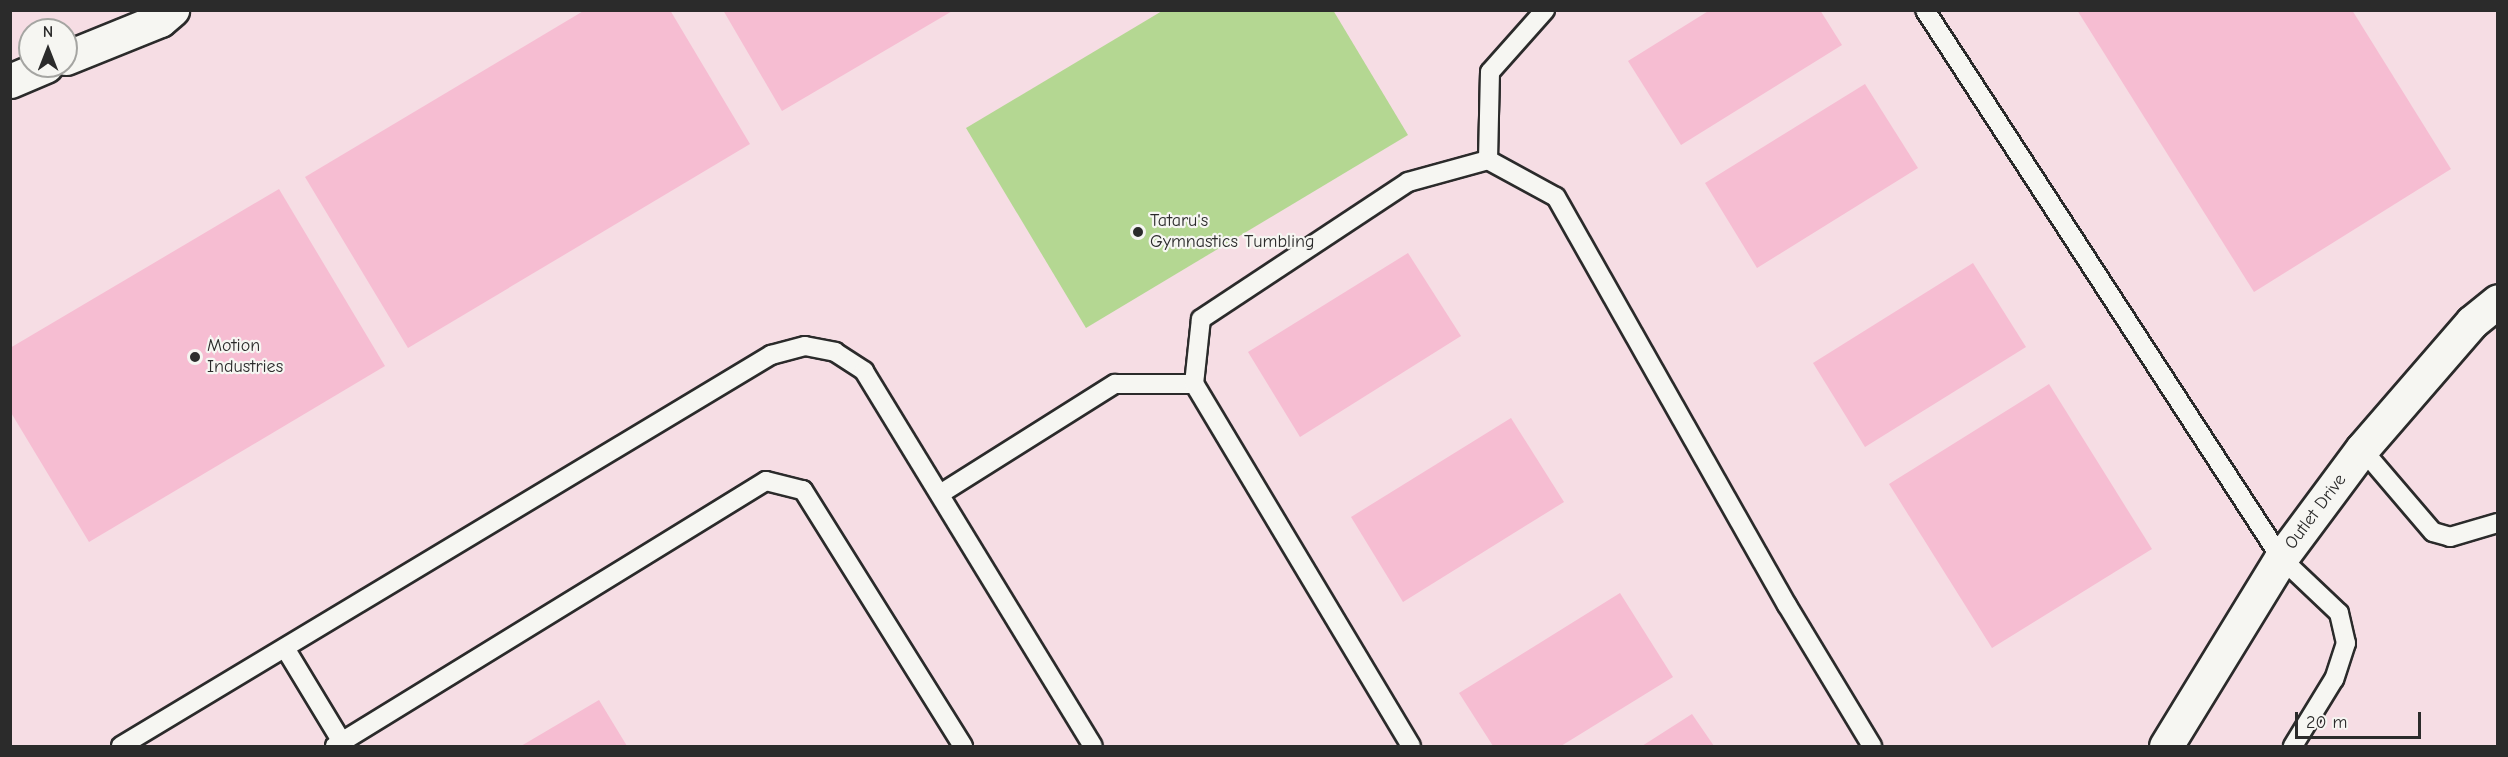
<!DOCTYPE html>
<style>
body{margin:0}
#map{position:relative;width:2508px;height:757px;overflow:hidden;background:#f6ebec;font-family:"Comic Neue",sans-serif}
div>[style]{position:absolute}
.built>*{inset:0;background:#f6dde4}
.green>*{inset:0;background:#b4d792}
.building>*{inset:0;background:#f6bdd2}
.roads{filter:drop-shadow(2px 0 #2b2b2b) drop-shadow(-2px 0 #2b2b2b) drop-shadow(0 2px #2b2b2b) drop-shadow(0 -2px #2b2b2b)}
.service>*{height:18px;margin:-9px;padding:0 9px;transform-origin:9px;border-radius:9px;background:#f6f6f2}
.minor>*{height:33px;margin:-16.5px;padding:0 16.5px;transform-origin:16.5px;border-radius:16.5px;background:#f6f6f2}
.tertiary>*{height:33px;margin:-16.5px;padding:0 16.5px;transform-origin:16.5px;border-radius:16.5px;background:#f6f6f2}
.dots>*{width:16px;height:16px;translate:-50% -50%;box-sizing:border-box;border:3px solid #f6f6f2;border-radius:50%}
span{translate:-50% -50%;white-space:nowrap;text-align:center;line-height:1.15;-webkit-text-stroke:4.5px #f6f6f2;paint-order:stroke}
.poi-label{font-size:18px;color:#2b2b2b}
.left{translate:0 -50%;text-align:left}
.street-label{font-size:18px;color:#2b2b2b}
.frame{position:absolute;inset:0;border:12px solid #2b2b2b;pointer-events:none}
.north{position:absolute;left:18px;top:18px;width:60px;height:60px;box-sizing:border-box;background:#f6f6f2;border:2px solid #a5a5a2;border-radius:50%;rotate:0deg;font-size:16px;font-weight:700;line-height:24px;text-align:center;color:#2b2b2b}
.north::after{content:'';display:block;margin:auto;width:21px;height:27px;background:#2b2b2b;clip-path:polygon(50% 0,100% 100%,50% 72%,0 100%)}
.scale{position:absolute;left:2295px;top:712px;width:126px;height:27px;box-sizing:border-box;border:3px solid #2b2b2b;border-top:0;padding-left:8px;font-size:18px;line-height:21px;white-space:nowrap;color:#2b2b2b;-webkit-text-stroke:4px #f6f6f2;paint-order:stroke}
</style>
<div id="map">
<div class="built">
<i style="clip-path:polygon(evenodd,10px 11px,2497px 11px,2497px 746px,11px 746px,10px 11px,30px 30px,66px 30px,66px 66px,30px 66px,30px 30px)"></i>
</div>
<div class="green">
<i style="clip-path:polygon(1333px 10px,1408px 135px,1086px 328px,966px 128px,1162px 11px)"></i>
</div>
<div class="building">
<i style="clip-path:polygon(585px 10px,670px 10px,750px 144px,408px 348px,305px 177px)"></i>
<i style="clip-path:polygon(723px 10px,954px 10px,782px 111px)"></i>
<i style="clip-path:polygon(1710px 10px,1820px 10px,1842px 45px,1681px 145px,1628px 61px)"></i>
<i style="clip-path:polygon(2077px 10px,2352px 10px,2451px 169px,2254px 292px)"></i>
<i style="clip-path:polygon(1865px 84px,1918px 168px,1757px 268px,1705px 183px)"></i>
<i style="clip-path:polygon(279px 189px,385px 366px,89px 542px,10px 411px,10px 348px)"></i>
<i style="clip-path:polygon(1408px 253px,1461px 336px,1300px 437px,1248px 352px)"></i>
<i style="clip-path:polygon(1973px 263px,2026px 347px,1865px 447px,1813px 363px)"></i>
<i style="clip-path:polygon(2049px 384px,2152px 549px,1992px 648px,1889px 484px)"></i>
<i style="clip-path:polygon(1511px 418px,1564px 502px,1403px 602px,1351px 517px)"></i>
<i style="clip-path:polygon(1620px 593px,1673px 677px,1561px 746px,1493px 746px,1459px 693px)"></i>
<i style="clip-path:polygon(599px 700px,627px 746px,521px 746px)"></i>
<i style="clip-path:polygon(1692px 714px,1714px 746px,1642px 746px)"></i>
</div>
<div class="roads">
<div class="service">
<i style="left:1925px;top:10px;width:653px;rotate:56.99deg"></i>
<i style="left:2281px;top:558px;width:80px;rotate:43.5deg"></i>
<i style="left:2339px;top:613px;width:31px;rotate:77deg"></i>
<i style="left:2346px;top:643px;width:38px;rotate:108deg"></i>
<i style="left:2334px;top:679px;width:79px;rotate:121.5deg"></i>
<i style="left:1488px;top:160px;width:88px;rotate:-88.7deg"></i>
<i style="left:1490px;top:72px;width:83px;rotate:-48.4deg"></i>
<i style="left:2362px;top:449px;width:109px;rotate:49.5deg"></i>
<i style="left:2433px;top:532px;width:18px;rotate:16deg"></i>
<i style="left:2450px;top:537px;width:50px;rotate:-16.3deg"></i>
<i style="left:940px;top:494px;width:207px;rotate:-32.2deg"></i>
<i style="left:1115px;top:384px;width:79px"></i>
<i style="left:285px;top:648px;width:110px;rotate:58.8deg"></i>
<i style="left:121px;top:746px;width:759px;rotate:-31.03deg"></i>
<i style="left:771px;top:355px;width:35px;rotate:-15deg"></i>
<i style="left:805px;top:346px;width:31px;rotate:11deg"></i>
<i style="left:835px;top:352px;width:35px;rotate:33deg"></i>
<i style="left:864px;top:371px;width:439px;rotate:58.6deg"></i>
<i style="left:335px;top:746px;width:506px;rotate:-31.59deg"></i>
<i style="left:766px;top:481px;width:38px;rotate:14deg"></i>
<i style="left:803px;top:490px;width:302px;rotate:58deg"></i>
<i style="left:1411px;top:746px;width:422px;rotate:-120.9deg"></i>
<i style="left:1194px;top:384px;width:65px;rotate:-83.9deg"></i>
<i style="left:1201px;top:319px;width:248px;rotate:-33.5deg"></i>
<i style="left:1408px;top:182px;width:83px;rotate:-15.4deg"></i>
<i style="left:1488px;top:160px;width:77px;rotate:28.6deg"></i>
<i style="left:1556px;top:197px;width:469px;rotate:60.5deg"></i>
<i style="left:1787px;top:605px;width:165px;rotate:58.9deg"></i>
</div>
<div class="minor">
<i style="left:66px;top:58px;width:101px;rotate:-22deg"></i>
<i style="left:160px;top:20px;width:16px;rotate:-40deg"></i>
<i style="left:10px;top:81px;width:39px;rotate:-23deg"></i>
</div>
<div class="tertiary">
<i style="left:2166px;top:746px;width:220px;rotate:-58.5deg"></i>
<i style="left:2281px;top:558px;width:136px;rotate:-53.4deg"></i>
<i style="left:2362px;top:449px;width:168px;rotate:-49.1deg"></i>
<i style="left:2472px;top:322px;width:33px;rotate:-39deg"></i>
</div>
</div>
<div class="dots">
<i style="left:1138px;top:232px;background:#2b2b2b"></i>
<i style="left:195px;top:357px;background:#2b2b2b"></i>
</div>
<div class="poi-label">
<span class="left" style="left:1150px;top:232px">Tataru's<br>Gymnastics Tumbling</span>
<span class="left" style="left:207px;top:357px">Motion<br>Industries</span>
</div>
<div class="street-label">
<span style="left:2316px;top:512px;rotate:-53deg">Outlet Drive</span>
</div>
<div class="frame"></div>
<div class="north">N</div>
<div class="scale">20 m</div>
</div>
